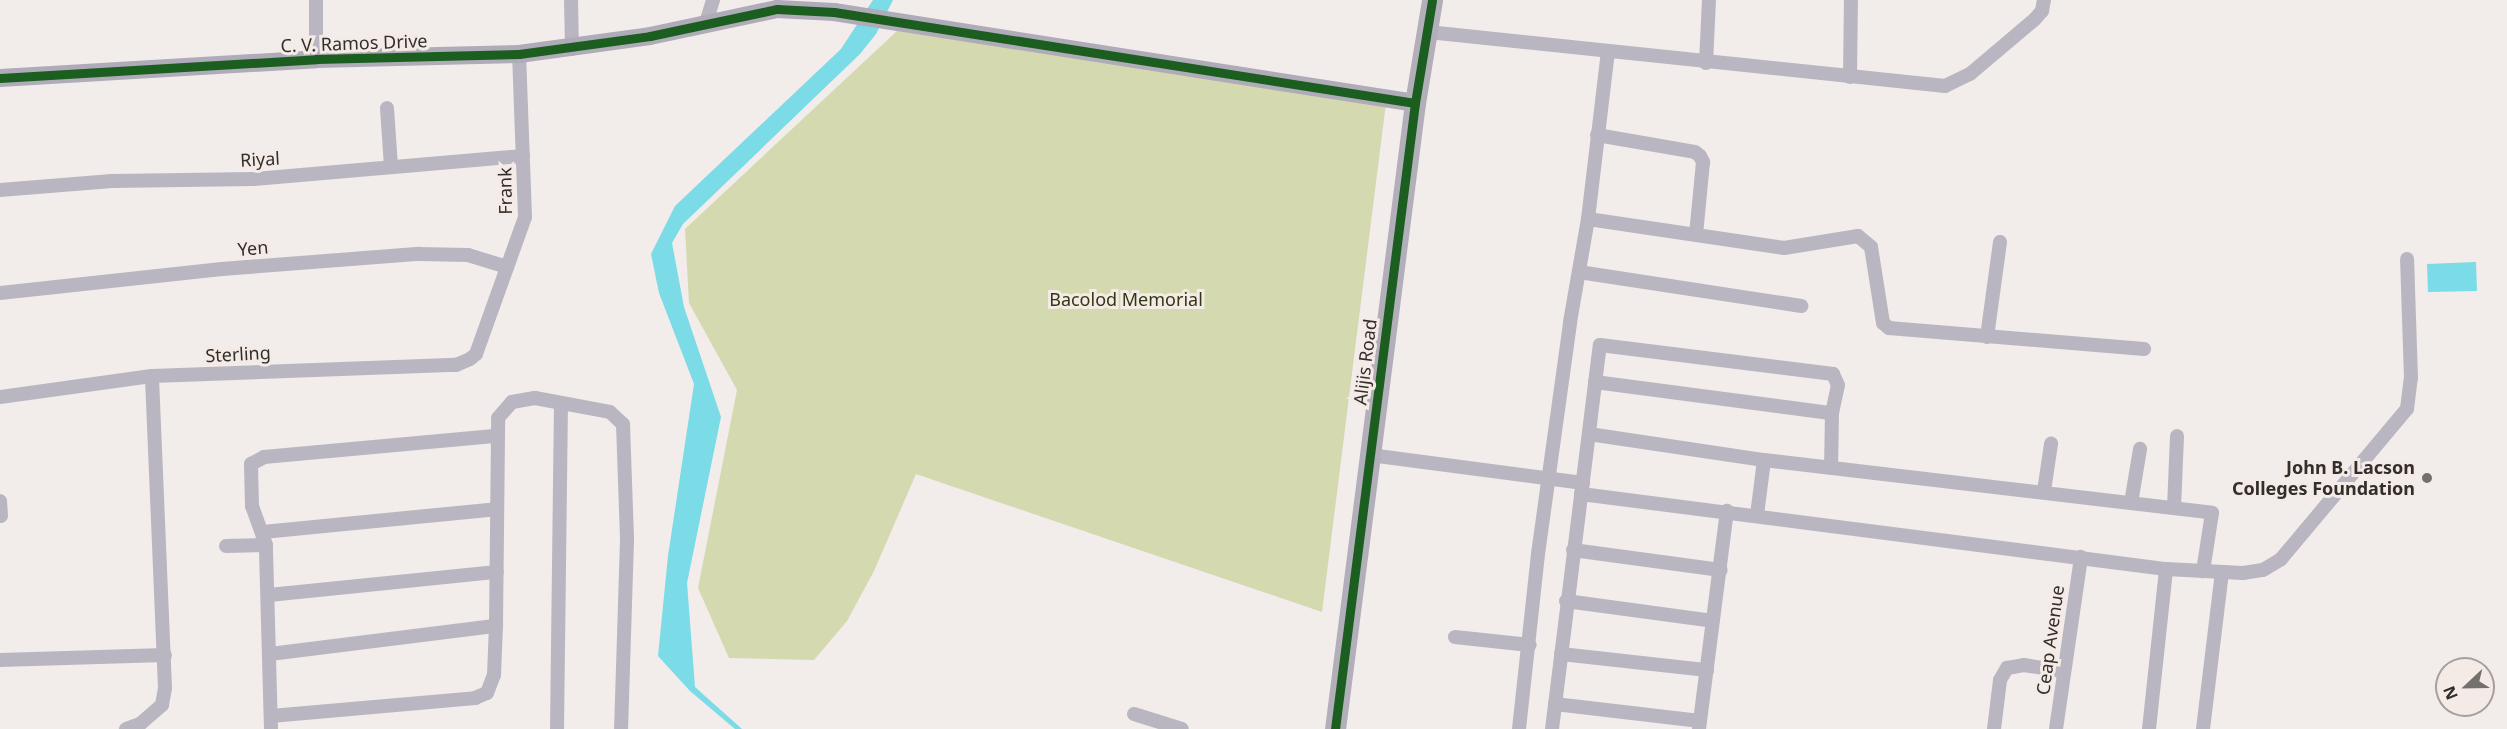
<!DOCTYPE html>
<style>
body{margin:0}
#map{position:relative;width:2507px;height:729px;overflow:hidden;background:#f2ecea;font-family:"Noto Sans",sans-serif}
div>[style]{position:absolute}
.green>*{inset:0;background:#d4d9b0}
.water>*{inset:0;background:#7bdbe6}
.street>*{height:14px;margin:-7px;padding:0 7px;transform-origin:7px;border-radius:7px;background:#b9b6c1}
.secondary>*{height:18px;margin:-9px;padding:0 9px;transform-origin:9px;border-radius:9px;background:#afabb9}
.primary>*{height:21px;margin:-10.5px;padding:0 10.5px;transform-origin:10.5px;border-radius:10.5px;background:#b2afba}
.cycleway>*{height:9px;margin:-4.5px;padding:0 4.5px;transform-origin:4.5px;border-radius:4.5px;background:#1b5e20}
.dots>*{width:16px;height:16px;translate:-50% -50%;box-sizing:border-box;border:3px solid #f5ebe6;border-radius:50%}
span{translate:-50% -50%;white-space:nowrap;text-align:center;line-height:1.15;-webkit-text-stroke:6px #f5ebe6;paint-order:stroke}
.street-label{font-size:18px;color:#322e2c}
.park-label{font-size:18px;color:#323811}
.poi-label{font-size:18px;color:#322e2c;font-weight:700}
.right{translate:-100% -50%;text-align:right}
.north{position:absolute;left:2435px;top:657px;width:60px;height:60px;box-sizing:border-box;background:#f5ebe6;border:2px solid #a79f9c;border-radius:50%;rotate:248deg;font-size:16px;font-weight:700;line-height:24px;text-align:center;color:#322e2c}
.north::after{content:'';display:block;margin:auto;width:21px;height:27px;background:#75706e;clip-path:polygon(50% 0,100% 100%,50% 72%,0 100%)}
</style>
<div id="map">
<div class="green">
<i style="clip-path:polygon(897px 31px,1386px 103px,1322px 612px,916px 474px,874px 571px,847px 621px,814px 660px,729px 658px,698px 588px,737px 390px,689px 303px,685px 229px)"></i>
</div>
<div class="water">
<i style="clip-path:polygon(873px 0,893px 0,876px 34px,860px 54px,683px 224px,672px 243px,684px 307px,721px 417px,687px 583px,695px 687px,742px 729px,735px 729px,690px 691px,658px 656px,668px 556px,694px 384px,659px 293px,651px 254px,675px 206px,841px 49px)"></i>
<i style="clip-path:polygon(2476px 262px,2477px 291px,2428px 292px,2427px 264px)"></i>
</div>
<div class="street">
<i style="left:571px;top:0;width:49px;rotate:88.8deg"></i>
<i style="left:706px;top:23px;width:24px;rotate:-73deg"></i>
<i style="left:1428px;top:32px;width:520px;rotate:5.96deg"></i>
<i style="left:1945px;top:86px;width:28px;rotate:-26deg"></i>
<i style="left:1970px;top:74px;width:85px;rotate:-40.2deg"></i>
<i style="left:2035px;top:19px;width:11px;rotate:-49deg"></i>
<i style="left:2042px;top:11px;width:11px;rotate:-80deg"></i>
<i style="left:316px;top:59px;width:59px;rotate:-90deg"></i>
<i style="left:1706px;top:63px;width:63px;rotate:-87.3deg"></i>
<i style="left:1850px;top:77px;width:77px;rotate:-89.3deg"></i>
<i style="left:387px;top:108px;width:59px;rotate:86.1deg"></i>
<i style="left:1597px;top:135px;width:99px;rotate:9.8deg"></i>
<i style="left:1695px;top:152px;width:6px;rotate:39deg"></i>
<i style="left:1700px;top:156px;width:7px;rotate:63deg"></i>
<i style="left:1703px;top:162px;width:73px;rotate:95.5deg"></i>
<i style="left:0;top:190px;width:112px;rotate:-4.6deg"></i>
<i style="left:112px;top:181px;width:142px;rotate:-0.8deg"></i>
<i style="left:254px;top:179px;width:270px;rotate:-4.9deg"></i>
<i style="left:1588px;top:219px;width:198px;rotate:8.4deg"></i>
<i style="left:1784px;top:248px;width:75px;rotate:-9.2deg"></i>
<i style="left:1858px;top:236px;width:17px;rotate:40deg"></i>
<i style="left:1871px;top:247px;width:77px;rotate:81deg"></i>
<i style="left:1883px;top:323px;width:8px;rotate:40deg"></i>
<i style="left:1889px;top:328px;width:256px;rotate:4.7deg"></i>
<i style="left:1579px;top:272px;width:225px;rotate:8.7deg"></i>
<i style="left:0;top:293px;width:223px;rotate:-6.2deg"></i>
<i style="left:222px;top:269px;width:198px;rotate:-4.4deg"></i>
<i style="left:419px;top:254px;width:49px;rotate:1.2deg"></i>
<i style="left:468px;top:255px;width:41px;rotate:17.1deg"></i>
<i style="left:1987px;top:337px;width:96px;rotate:-82.2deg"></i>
<i style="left:1595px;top:382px;width:239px;rotate:7.5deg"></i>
<i style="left:0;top:397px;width:153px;rotate:-7.9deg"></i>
<i style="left:152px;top:376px;width:304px;rotate:-2.1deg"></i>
<i style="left:456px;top:365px;width:15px;rotate:-23deg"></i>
<i style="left:470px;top:359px;width:8px;rotate:-40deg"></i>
<i style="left:476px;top:354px;width:145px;rotate:-70.3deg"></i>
<i style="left:525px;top:217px;width:163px;rotate:-92.1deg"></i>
<i style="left:1589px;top:434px;width:177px;rotate:8.5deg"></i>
<i style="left:1764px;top:460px;width:451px;rotate:6.7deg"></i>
<i style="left:2212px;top:513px;width:59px;rotate:98.8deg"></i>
<i style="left:1370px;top:455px;width:215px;rotate:7.5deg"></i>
<i style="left:2044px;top:491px;width:48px;rotate:-81.5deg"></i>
<i style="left:1581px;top:494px;width:590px;rotate:7.31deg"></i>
<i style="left:2166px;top:569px;width:77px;rotate:3deg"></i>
<i style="left:2243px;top:573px;width:20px;rotate:-9deg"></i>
<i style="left:2263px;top:570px;width:21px;rotate:-31deg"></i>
<i style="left:2281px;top:559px;width:196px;rotate:-50deg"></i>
<i style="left:2407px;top:409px;width:31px;rotate:-83deg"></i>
<i style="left:2411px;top:378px;width:119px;rotate:-91.9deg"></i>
<i style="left:0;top:501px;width:15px;rotate:86deg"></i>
<i style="left:2131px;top:503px;width:55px;rotate:-80.5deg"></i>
<i style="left:2174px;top:508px;width:72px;rotate:-87.6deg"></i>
<i style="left:1757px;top:515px;width:55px;rotate:-82.7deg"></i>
<i style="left:263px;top:532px;width:234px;rotate:-5.6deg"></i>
<i style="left:226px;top:546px;width:40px;rotate:-1.4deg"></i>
<i style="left:1573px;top:550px;width:149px;rotate:7.7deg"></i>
<i style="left:269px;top:595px;width:229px;rotate:-5.8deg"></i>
<i style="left:1566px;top:601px;width:148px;rotate:7.7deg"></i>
<i style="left:1455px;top:637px;width:75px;rotate:6.1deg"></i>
<i style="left:270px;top:654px;width:228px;rotate:-7.1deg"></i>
<i style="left:1561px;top:654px;width:147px;rotate:6.3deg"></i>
<i style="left:0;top:660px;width:165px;rotate:-1.7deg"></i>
<i style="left:1555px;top:704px;width:146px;rotate:6.7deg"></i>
<i style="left:1134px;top:714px;width:50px;rotate:17.4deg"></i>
<i style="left:271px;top:716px;width:205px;rotate:-5deg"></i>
<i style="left:475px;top:698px;width:13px;rotate:-23deg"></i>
<i style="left:487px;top:693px;width:19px;rotate:-69deg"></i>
<i style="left:494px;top:675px;width:49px;rotate:-87.7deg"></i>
<i style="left:496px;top:626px;width:208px;rotate:-89.4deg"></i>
<i style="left:498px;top:418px;width:21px;rotate:-49deg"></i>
<i style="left:512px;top:402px;width:23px;rotate:-10deg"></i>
<i style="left:535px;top:398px;width:76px;rotate:10.6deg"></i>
<i style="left:610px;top:412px;width:18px;rotate:43deg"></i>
<i style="left:623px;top:424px;width:116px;rotate:88deg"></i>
<i style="left:627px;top:540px;width:189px;rotate:91.8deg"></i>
<i style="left:126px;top:729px;width:15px;rotate:-20deg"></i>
<i style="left:140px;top:724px;width:29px;rotate:-41deg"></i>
<i style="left:162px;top:705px;width:17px;rotate:-80deg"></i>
<i style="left:165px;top:688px;width:312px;rotate:-92.4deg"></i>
<i style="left:271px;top:729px;width:184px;rotate:-91.6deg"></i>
<i style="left:266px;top:545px;width:41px;rotate:-109.7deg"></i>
<i style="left:252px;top:506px;width:42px;rotate:-91.4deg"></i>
<i style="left:251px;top:464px;width:15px;rotate:-28deg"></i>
<i style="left:264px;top:457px;width:234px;rotate:-5.2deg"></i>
<i style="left:557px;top:729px;width:325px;rotate:-89.3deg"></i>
<i style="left:1519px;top:729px;width:176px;rotate:-83.8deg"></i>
<i style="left:1538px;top:554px;width:234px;rotate:-82.1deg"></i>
<i style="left:1570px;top:322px;width:105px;rotate:-80.1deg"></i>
<i style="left:1588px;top:219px;width:168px;rotate:-83.2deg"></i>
<i style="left:1552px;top:729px;width:387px;rotate:-82.9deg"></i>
<i style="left:1600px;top:345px;width:235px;rotate:7.1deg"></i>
<i style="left:1833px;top:374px;width:12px;rotate:66deg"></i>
<i style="left:1838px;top:385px;width:29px;rotate:102deg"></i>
<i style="left:1832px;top:413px;width:55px;rotate:91deg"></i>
<i style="left:1699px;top:729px;width:220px;rotate:-82.7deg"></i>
<i style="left:1994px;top:729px;width:49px;rotate:-83deg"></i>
<i style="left:2000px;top:680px;width:14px;rotate:-60deg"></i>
<i style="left:2007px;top:668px;width:17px;rotate:-10deg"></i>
<i style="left:2024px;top:665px;width:39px;rotate:9deg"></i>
<i style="left:2056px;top:729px;width:174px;rotate:-81.7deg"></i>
<i style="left:2149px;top:729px;width:161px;rotate:-83.9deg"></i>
<i style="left:2203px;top:729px;width:157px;rotate:-83.1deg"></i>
</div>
<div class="secondary">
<i style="left:0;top:78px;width:317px;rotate:-3.4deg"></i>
<i style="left:316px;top:59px;width:203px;rotate:-1.4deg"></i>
<i style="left:519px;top:54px;width:132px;rotate:-7.8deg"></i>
<i style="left:650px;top:36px;width:130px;rotate:-12deg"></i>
<i style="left:777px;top:9px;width:57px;rotate:3deg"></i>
<i style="left:834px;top:12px;width:588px;rotate:8.9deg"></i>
</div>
<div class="primary">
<i style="left:1335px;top:729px;width:631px;rotate:-82.72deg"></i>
<i style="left:1415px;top:103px;width:104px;rotate:-80.6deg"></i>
</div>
<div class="cycleway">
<i style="left:0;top:78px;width:317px;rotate:-3.4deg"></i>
<i style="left:316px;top:59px;width:203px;rotate:-1.4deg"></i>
<i style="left:519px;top:54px;width:132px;rotate:-7.8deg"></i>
<i style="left:650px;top:36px;width:130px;rotate:-12deg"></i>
<i style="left:777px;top:9px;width:57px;rotate:3deg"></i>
<i style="left:834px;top:12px;width:588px;rotate:8.9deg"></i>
<i style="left:1335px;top:729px;width:631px;rotate:-82.72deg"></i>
<i style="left:1415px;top:103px;width:104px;rotate:-80.6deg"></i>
</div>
<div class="dots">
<i style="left:2427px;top:478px;background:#75706e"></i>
</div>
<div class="street-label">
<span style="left:354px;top:43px;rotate:-2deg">C. V. Ramos Drive</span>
<span style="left:260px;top:159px;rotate:-3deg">Riyal</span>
<span style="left:505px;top:191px;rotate:-91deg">Frank</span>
<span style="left:253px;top:248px;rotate:-5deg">Yen</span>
<span style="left:238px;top:354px;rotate:-3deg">Sterling</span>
<span style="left:1365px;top:362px;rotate:-83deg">Alijis Road</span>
<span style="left:2050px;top:640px;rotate:-82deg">Ceap Avenue</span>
</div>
<div class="park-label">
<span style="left:1126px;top:299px">Bacolod Memorial</span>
</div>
<div class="poi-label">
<span class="right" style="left:2415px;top:478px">John B. Lacson<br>Colleges Foundation</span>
</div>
<div class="north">N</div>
</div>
